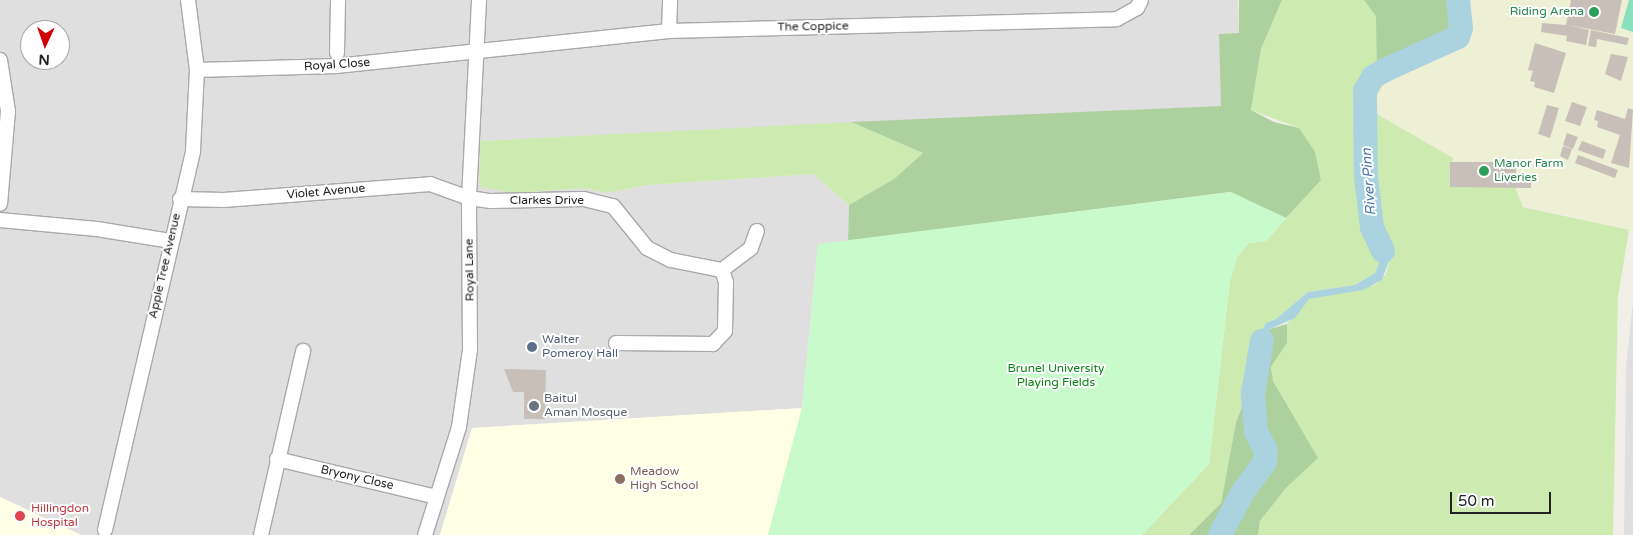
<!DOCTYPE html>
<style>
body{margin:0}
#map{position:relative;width:1633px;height:535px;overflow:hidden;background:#f2efe9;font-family:"Varela Round",sans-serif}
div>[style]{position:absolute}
.residential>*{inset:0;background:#e0dfdf}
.education>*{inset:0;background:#ffffe5}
.farmland>*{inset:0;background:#eef0d5}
.grass>*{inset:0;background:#cdebb0}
.forest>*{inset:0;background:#add19e}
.park>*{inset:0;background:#c8facc}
.pitch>*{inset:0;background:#88e0be}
.water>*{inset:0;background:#aad3df}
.river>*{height:24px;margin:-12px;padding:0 12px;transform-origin:12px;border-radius:12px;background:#aad3df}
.building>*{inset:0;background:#c7bfb8}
.roads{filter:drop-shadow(1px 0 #a9a9a9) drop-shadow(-1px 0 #a9a9a9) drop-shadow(0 1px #a9a9a9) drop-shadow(0 -1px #a9a9a9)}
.minor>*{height:14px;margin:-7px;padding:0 7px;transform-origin:7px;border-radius:7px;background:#fff}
.dots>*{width:14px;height:14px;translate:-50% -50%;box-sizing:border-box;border:2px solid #fff;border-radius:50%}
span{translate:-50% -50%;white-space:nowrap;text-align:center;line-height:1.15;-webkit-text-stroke:4px #fff;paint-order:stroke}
.leisure-label{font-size:12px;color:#27864d}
.right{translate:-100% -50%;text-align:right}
.left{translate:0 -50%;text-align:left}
.street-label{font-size:12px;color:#222}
.service-label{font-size:12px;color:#4e5e75}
.park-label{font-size:12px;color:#0c8416}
.worship-label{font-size:12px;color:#5b616d}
.education-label{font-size:12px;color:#785e54}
.health-label{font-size:12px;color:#be3a42}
.water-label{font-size:14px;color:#4a7aab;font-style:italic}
.north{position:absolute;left:20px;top:20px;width:50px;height:50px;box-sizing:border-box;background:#fff;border:1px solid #a7a7a7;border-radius:50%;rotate:183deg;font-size:14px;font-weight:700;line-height:20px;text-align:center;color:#222}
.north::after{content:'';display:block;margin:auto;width:18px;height:22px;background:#d40000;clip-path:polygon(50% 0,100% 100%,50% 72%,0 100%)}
.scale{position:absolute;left:1450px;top:492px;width:101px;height:22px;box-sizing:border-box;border:2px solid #222;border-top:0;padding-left:6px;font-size:15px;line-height:18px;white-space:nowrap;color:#222;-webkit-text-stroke:4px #fff;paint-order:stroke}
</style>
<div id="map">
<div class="residential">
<i style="clip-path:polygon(evenodd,0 0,1238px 0,1239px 33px,1219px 34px,1222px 106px,480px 141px,515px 193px,584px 188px,606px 193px,648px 185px,813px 174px,849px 205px,848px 241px,818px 244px,802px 408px,472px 428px,440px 535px,81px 535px,0 497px,0 0,30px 30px,60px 30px,60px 60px,30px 60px,30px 30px)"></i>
<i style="clip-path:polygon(1633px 302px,1633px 535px,1624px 535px,1626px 367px)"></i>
</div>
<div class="education">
<i style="clip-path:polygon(802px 408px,768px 535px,440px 535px,472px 428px)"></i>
<i style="clip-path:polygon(0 497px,81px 535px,0 535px)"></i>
</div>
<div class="farmland">
<i style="clip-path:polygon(1462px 0,1633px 0,1633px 232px,1450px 187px,1453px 158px,1370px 110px,1369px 94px,1377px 80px,1408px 65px,1467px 25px)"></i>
</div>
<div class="grass">
<i style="clip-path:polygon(1282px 0,1462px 0,1467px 25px,1461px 41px,1377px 80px,1369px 94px,1370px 110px,1453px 158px,1450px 187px,1515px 187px,1523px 207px,1629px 230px,1618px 297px,1613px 535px,1258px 535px,1260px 521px,1286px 488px,1317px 458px,1273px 381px,1271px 367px,1287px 343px,1287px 324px,1309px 299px,1365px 288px,1377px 284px,1386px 274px,1390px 258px,1372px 219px,1368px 232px,1382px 256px,1375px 273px,1355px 285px,1308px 292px,1276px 319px,1266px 323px,1254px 356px,1256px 373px,1236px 422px,1221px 503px,1189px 535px,1142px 535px,1209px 464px,1230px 281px,1237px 257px,1249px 243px,1266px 241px,1321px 179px,1299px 128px,1251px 110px,1261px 49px)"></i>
<i style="clip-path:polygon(851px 122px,923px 153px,894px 179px,849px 205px,813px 174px,648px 185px,606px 193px,584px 188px,515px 193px,479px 187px,480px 141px)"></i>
</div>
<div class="forest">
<i style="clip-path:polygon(1239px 0,1282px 0,1261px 49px,1251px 110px,1274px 122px,1299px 128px,1315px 152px,1321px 180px,1286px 218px,1230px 192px,848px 241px,849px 205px,894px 179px,923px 153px,851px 122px,1221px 106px,1219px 34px,1239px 33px)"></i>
<i style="clip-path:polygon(1364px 0,1462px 0,1467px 25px,1461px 41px,1377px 80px,1376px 16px)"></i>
<i style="clip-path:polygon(1287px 324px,1287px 343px,1271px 367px,1273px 381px,1318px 458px,1286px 488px,1260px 521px,1258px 535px,1189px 535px,1221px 503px,1236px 422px,1263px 355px,1263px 344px,1270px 329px)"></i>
</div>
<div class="park">
<i style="clip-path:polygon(1231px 192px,1286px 218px,1266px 241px,1249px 243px,1237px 257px,1230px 281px,1209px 464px,1142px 535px,768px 535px,802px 408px,818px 244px)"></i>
</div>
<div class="pitch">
<i style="clip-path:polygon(1629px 0,1633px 0,1633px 32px,1621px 28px)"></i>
</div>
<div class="water">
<i style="clip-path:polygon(1372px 218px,1390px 258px,1382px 280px,1363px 290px,1309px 299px,1295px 318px,1270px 329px,1256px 373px,1254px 345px,1266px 323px,1276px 319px,1308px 292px,1355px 285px,1375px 273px,1382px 256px,1368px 232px)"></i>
</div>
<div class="river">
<i style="left:1383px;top:251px;width:26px;rotate:-115deg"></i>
<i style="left:1372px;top:227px;width:50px;rotate:-96.8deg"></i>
<i style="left:1366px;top:177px;width:86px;rotate:-90.7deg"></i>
<i style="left:1365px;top:91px;width:16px;rotate:-60deg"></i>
<i style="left:1373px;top:77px;width:14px;rotate:-30deg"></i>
<i style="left:1385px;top:70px;width:80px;rotate:-24.3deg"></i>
<i style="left:1458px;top:37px;width:9px;rotate:-72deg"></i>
<i style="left:1461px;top:28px;width:28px;rotate:-96deg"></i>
<i style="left:1220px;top:535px;width:49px;rotate:-61.9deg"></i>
<i style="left:1243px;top:492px;width:37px;rotate:-54deg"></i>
<i style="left:1265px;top:462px;width:11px;rotate:-85deg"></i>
<i style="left:1266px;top:451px;width:22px;rotate:-117deg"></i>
<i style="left:1256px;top:431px;width:38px;rotate:-95deg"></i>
<i style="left:1253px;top:393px;width:53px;rotate:-80.2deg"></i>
</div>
<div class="building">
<i style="clip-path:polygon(1571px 0,1622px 0,1615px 34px,1568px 25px,1589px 30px,1586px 45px,1566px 41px,1567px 36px,1541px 32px,1542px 23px,1566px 25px)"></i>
<i style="clip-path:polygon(1591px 30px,1629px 38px,1627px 45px,1597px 39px,1596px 47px,1588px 46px)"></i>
<i style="clip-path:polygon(1535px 43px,1566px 53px,1554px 93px,1534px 87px,1535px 82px,1530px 81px,1533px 71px,1528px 70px)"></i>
<i style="clip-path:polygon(1611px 54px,1628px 57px,1621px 81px,1605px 74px)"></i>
<i style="clip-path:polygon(1572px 102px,1587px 107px,1580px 126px,1565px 121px)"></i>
<i style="clip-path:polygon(1547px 105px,1559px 108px,1550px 138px,1538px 134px)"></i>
<i style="clip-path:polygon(1628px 108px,1633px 110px,1629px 168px,1611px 163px,1620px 135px,1597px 127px,1598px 121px,1594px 120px,1597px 110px,1625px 119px)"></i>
<i style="clip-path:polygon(1567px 133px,1578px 137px,1573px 149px,1563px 145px)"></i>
<i style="clip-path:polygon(1582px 141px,1606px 150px,1603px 159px,1578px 150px)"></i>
<i style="clip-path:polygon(1563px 146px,1572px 149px,1568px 160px,1560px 156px)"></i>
<i style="clip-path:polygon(1578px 155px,1618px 170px,1615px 178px,1575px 163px)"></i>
<i style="clip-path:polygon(1450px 162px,1516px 162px,1516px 177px,1531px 177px,1531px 188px,1450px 187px)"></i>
<i style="clip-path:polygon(504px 369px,546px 370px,545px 419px,524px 419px,524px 392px,513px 392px)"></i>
</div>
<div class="roads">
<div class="minor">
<i style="left:669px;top:31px;width:31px;rotate:-88deg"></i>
<i style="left:337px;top:53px;width:53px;rotate:-88.9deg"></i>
<i style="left:0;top:60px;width:52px;rotate:81.1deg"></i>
<i style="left:8px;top:111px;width:93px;rotate:94.9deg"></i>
<i style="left:197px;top:70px;width:139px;rotate:-1.6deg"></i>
<i style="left:336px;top:66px;width:335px;rotate:-6deg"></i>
<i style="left:669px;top:31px;width:448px;rotate:-1.5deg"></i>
<i style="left:1117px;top:19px;width:23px;rotate:-29deg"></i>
<i style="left:1137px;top:8px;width:9px;rotate:-63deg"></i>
<i style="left:180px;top:199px;width:44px;rotate:1.3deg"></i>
<i style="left:224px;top:200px;width:207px;rotate:-4.4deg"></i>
<i style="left:430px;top:184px;width:41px;rotate:19.7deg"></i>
<i style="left:469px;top:198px;width:22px;rotate:8deg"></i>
<i style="left:491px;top:201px;width:93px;rotate:-1.2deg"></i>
<i style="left:584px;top:199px;width:30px;rotate:14deg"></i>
<i style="left:613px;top:206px;width:54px;rotate:51deg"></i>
<i style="left:647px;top:248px;width:27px;rotate:27deg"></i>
<i style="left:671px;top:260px;width:52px;rotate:11.1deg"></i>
<i style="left:722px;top:270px;width:13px;rotate:72deg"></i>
<i style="left:726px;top:282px;width:49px;rotate:91.2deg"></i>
<i style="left:725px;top:331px;width:18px;rotate:133deg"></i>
<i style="left:713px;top:344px;width:97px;rotate:-179.4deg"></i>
<i style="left:0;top:220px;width:97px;rotate:5.3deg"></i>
<i style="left:97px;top:229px;width:74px;rotate:9.3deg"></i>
<i style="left:722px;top:270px;width:36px;rotate:-37deg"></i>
<i style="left:751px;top:248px;width:18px;rotate:-71deg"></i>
<i style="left:277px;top:459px;width:163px;rotate:13.4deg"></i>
<i style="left:105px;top:530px;width:389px;rotate:-76.9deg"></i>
<i style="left:193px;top:151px;width:81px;rotate:-87.2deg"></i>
<i style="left:197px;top:70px;width:71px;rotate:-97.3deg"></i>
<i style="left:261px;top:535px;width:189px;rotate:-77.1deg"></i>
<i style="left:425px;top:535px;width:113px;rotate:-72.5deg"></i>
<i style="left:459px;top:427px;width:78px;rotate:-81.9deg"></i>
<i style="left:470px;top:350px;width:152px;rotate:-90.4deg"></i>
<i style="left:469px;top:198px;width:198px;rotate:-87.1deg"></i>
</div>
</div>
<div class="dots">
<i style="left:1594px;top:12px;background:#2e9e5b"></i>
<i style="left:1484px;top:171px;background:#2e9e5b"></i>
<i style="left:532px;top:347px;background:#5c6f8a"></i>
<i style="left:534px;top:406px;background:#6b7280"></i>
<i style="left:620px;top:479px;background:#8d6e63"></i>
<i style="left:20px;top:516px;background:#e0444e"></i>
</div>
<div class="leisure-label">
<span class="right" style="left:1584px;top:12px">Riding Arena</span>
<span class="left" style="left:1494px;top:171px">Manor Farm<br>Liveries</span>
</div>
<div class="street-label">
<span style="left:813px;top:27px;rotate:-1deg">The Coppice</span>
<span style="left:337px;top:65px;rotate:-4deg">Royal Close</span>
<span style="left:326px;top:192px;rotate:-5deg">Violet Avenue</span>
<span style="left:547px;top:201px">Clarkes Drive</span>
<span style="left:165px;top:266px;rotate:-77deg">Apple Tree Avenue</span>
<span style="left:470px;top:270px;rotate:-91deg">Royal Lane</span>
<span style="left:357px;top:478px;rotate:13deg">Bryony Close</span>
</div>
<div class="service-label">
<span class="left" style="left:542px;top:347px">Walter<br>Pomeroy Hall</span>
</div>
<div class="park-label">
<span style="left:1056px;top:376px">Brunel University<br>Playing Fields</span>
</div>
<div class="worship-label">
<span class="left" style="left:544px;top:406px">Baitul<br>Aman Mosque</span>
</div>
<div class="education-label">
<span class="left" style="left:630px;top:479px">Meadow<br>High School</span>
</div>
<div class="health-label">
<span class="left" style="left:31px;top:516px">Hillingdon<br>Hospital</span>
</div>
<div class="water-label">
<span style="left:1369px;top:182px;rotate:-94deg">River Pinn</span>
</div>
<div class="north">N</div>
<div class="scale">50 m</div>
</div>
